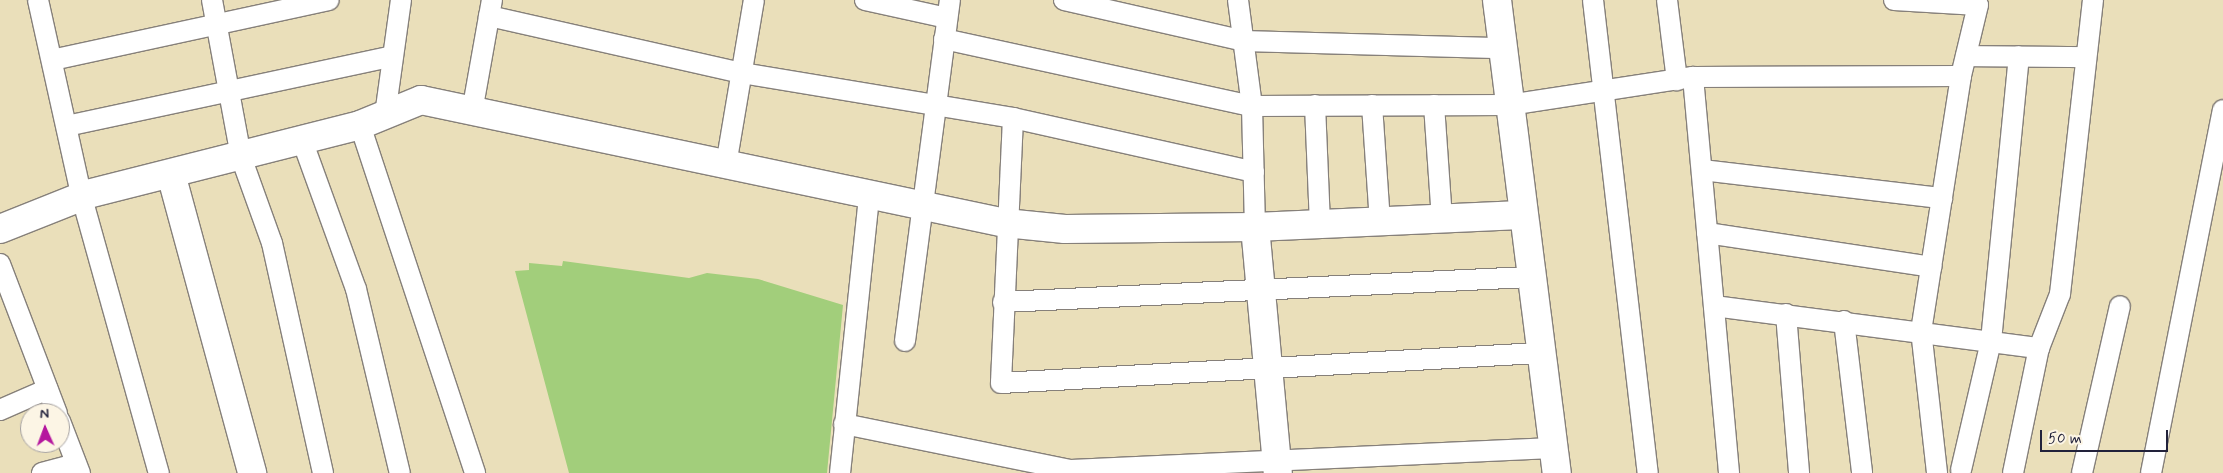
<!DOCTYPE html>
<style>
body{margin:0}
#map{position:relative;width:2223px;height:473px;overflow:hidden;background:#eadfba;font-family:Mynerve,sans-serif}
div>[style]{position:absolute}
.green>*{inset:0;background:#a2ce7b}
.roads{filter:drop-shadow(1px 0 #86807a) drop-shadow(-1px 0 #86807a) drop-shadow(0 1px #86807a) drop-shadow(0 -1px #86807a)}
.street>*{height:20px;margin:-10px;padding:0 10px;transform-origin:10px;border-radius:10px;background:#fff}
.secondary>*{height:28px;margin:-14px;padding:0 14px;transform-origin:14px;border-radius:14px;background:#fff}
span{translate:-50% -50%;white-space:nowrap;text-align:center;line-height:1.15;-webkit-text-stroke:4.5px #fcf5e5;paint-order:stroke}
.north{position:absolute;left:20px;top:403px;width:50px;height:50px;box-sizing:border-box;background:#fcf5e5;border:1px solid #a5a1a1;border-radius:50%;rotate:358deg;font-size:14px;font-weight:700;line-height:20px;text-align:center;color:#22223b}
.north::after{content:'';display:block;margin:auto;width:18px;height:22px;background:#b5179e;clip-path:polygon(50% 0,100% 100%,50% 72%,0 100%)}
.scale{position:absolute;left:2040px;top:430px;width:128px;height:22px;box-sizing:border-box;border:2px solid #22223b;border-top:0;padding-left:6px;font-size:15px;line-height:18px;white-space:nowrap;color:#22223b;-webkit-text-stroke:4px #fcf5e5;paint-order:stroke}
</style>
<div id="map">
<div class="green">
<i style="clip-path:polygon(563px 261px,689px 278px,707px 273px,758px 279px,843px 305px,827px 473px,569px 473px,515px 271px,529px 270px,529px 263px,562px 266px)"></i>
</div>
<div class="roads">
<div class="street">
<i style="left:38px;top:0;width:203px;rotate:77.5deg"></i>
<i style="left:82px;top:198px;width:286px;rotate:74.4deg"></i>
<i style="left:212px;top:0;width:160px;rotate:79.5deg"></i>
<i style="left:241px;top:157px;width:91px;rotate:70.2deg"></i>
<i style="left:272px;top:243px;width:236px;rotate:77.5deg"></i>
<i style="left:865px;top:0;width:84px;rotate:12.4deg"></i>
<i style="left:1064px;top:0;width:185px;rotate:12.8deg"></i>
<i style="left:1244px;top:41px;width:258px;rotate:1.6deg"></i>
<i style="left:1238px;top:0;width:107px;rotate:82.5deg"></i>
<i style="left:1252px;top:106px;width:121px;rotate:88.6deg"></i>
<i style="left:1593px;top:0;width:476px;rotate:83.4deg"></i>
<i style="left:1667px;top:0;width:81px;rotate:82.9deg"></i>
<i style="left:1894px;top:0;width:84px;rotate:3.4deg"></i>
<i style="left:1978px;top:5px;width:73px;rotate:103.5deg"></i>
<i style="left:1961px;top:76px;width:257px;rotate:98.9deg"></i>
<i style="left:1921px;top:330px;width:144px;rotate:83.6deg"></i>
<i style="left:489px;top:16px;width:259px;rotate:12.7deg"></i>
<i style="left:742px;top:73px;width:275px;rotate:9.4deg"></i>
<i style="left:1013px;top:118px;width:247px;rotate:12.6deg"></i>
<i style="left:944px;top:39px;width:315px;rotate:12.3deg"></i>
<i style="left:1252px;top:106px;width:257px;rotate:-0.2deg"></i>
<i style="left:1509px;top:105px;width:186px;rotate:-8.7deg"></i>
<i style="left:1693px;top:77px;width:268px;rotate:-0.2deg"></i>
<i style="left:1966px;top:56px;width:120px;rotate:0.5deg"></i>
<i style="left:52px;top:60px;width:283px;rotate:-12.2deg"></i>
<i style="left:1693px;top:77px;width:398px;rotate:84.8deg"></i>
<i style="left:1315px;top:105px;width:119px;rotate:87.6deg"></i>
<i style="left:1372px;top:105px;width:116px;rotate:86.1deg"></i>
<i style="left:1434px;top:105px;width:113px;rotate:86deg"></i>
<i style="left:472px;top:112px;width:114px;rotate:-79.9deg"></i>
<i style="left:385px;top:115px;width:116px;rotate:-82.1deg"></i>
<i style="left:1013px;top:118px;width:265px;rotate:92.6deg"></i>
<i style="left:1001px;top:383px;width:540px;rotate:-3.19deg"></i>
<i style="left:360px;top:125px;width:367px;rotate:71.7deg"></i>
<i style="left:67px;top:126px;width:333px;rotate:-12.1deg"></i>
<i style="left:302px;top:140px;width:158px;rotate:70.1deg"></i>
<i style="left:356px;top:289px;width:189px;rotate:76.6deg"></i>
<i style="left:726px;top:165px;width:167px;rotate:-80.4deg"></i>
<i style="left:1702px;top:170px;width:242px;rotate:6.7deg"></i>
<i style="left:1707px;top:233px;width:227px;rotate:8.6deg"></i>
<i style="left:0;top:264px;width:160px;rotate:69.1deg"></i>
<i style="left:1003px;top:302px;width:528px;rotate:-2.72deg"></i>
<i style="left:1714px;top:306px;width:328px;rotate:7.4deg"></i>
<i style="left:2039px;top:348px;width:58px;rotate:-68.7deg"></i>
<i style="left:2060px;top:294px;width:296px;rotate:-83.6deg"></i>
<i style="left:1786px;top:314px;width:160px;rotate:85.3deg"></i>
<i style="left:1844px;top:321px;width:153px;rotate:83.2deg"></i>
<i style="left:905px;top:341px;width:344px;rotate:-82.5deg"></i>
<i style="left:0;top:410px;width:52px;rotate:-23.6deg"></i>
<i style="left:60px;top:421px;width:56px;rotate:69deg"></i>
<i style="left:844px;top:424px;width:231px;rotate:11.5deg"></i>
<i style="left:1070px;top:470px;width:484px;rotate:-2.6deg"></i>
<i style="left:1961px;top:470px;width:132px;rotate:-76.9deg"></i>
<i style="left:1991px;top:341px;width:286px;rotate:-84.4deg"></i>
<i style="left:42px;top:473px;width:35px;rotate:-15deg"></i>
<i style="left:840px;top:473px;width:280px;rotate:-84deg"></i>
<i style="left:2013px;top:473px;width:128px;rotate:-78.3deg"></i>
<i style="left:2082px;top:473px;width:171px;rotate:-77.2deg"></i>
<i style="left:2151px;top:473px;width:370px;rotate:-78.8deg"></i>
</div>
<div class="secondary">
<i style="left:1497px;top:0;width:477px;rotate:82.8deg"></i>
<i style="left:171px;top:174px;width:310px;rotate:74.8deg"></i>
<i style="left:1255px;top:227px;width:247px;rotate:84.7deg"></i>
<i style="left:0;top:229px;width:95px;rotate:-21.7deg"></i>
<i style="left:88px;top:194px;width:281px;rotate:-14.2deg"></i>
<i style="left:360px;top:125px;width:66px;rotate:-22.3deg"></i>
<i style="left:421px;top:100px;width:597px;rotate:11.89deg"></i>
<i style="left:1005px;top:223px;width:60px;rotate:5.7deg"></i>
<i style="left:1065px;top:229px;width:190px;rotate:-0.6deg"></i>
<i style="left:1255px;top:227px;width:266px;rotate:-2.6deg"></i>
</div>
</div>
<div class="north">N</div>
<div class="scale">50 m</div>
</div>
